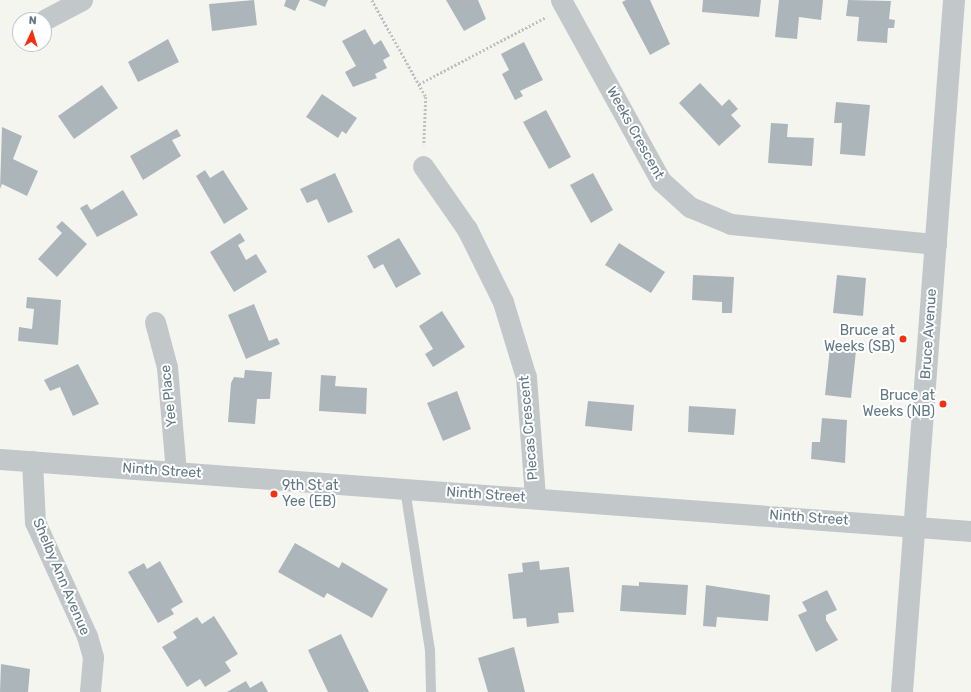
<!DOCTYPE html>
<style>
body{margin:0}
#map{position:relative;width:971px;height:692px;overflow:hidden;background:#f5f5f0;font-family:Rubik,sans-serif}
div>[style]{position:absolute}
.building>*{inset:0;background:#acb6ba}
.path>*{height:2.5px;margin-top:-1.25px;transform-origin:0;background:repeating-linear-gradient(90deg,#bdc0c2 0 2px,transparent 0 4px)}
.service>*{height:10px;margin:-5px;padding:0 5px;transform-origin:5px;border-radius:5px;background:#c2c7ca}
.minor>*{height:21px;margin:-10.5px;padding:0 10.5px;transform-origin:10.5px;border-radius:10.5px;background:#c2c7ca}
.tertiary>*{height:22px;margin:-11px;padding:0 11px;transform-origin:11px;border-radius:11px;background:#c2c7ca}
.dots>*{width:11px;height:11px;translate:-50% -50%;box-sizing:border-box;border:2px solid #fff;border-radius:50%}
span{translate:-50% -50%;white-space:nowrap;text-align:center;line-height:1.15;-webkit-text-stroke:4px #fff;paint-order:stroke}
.street-label{font-size:14px;color:#617885}
.poi-label{font-size:14px;color:#617885}
.right{translate:-100% -50%;text-align:right}
.left{translate:0 -50%;text-align:left}
.north{position:absolute;left:12px;top:12px;width:40px;height:40px;box-sizing:border-box;background:#fff;border:1px solid #c0c9ce;border-radius:50%;rotate:4deg;font-size:11px;font-weight:700;line-height:16px;text-align:center;color:#617885}
.north::after{content:'';display:block;margin:auto;width:14px;height:18px;background:#f43011;clip-path:polygon(50% 0,100% 100%,50% 72%,0 100%)}
</style>
<div id="map">
<div class="building">
<i style="clip-path:polygon(254px 0,257px 25px,212px 31px,209px 4px)"></i>
<i style="clip-path:polygon(286px 0,300px 0,295px 11px,284px 6px)"></i>
<i style="clip-path:polygon(308px 0,328px 0,325px 7px)"></i>
<i style="clip-path:polygon(446px 0,478px 0,486px 19px,464px 31px)"></i>
<i style="clip-path:polygon(626px 0,650px 0,670px 44px,650px 55px,622px 2px)"></i>
<i style="clip-path:polygon(703px 0,761px 0,759px 17px,702px 12px)"></i>
<i style="clip-path:polygon(779px 0,823px 0,821px 20px,799px 17px,797px 39px,775px 37px)"></i>
<i style="clip-path:polygon(848px 0,891px 1px,889px 19px,895px 20px,894px 28px,888px 28px,887px 43px,857px 41px,859px 17px,846px 16px)"></i>
<i style="clip-path:polygon(365px 29px,374px 45px,381px 40px,390px 56px,383px 60px,387px 68px,375px 74px,377px 78px,353px 87px,345px 72px,356px 66px,342px 41px)"></i>
<i style="clip-path:polygon(168px 39px,179px 62px,138px 82px,128px 62px)"></i>
<i style="clip-path:polygon(524px 42px,543px 80px,520px 91px,523px 96px,515px 100px,502px 74px,509px 70px,501px 54px)"></i>
<i style="clip-path:polygon(700px 83px,722px 106px,729px 99px,738px 109px,731px 115px,741px 126px,719px 146px,679px 103px)"></i>
<i style="clip-path:polygon(102px 85px,118px 108px,74px 139px,58px 116px)"></i>
<i style="clip-path:polygon(322px 94px,357px 118px,346px 134px,342px 131px,338px 138px,306px 117px)"></i>
<i style="clip-path:polygon(836px 102px,870px 105px,865px 156px,840px 154px,842px 123px,834px 123px)"></i>
<i style="clip-path:polygon(546px 110px,571px 157px,549px 169px,523px 122px)"></i>
<i style="clip-path:polygon(771px 123px,788px 124px,787px 137px,814px 138px,812px 166px,768px 163px)"></i>
<i style="clip-path:polygon(2px 127px,22px 136px,13px 159px,38px 171px,27px 196px,2px 184px,0 189px)"></i>
<i style="clip-path:polygon(177px 129px,181px 136px,172px 140px,181px 156px,143px 180px,130px 156px)"></i>
<i style="clip-path:polygon(205px 170px,210px 178px,223px 170px,248px 209px,224px 224px,196px 176px)"></i>
<i style="clip-path:polygon(335px 173px,353px 212px,328px 223px,317px 199px,307px 203px,300px 189px)"></i>
<i style="clip-path:polygon(593px 173px,613px 210px,591px 223px,570px 185px)"></i>
<i style="clip-path:polygon(123px 190px,138px 215px,97px 237px,80px 208px,87px 204px,91px 210px)"></i>
<i style="clip-path:polygon(62px 221px,87px 244px,57px 277px,38px 259px,62px 233px,56px 227px)"></i>
<i style="clip-path:polygon(240px 233px,245px 241px,238px 245px,246px 260px,256px 254px,267px 272px,234px 292px,210px 252px)"></i>
<i style="clip-path:polygon(399px 238px,421px 274px,396px 288px,383px 264px,374px 269px,367px 256px)"></i>
<i style="clip-path:polygon(619px 243px,665px 272px,651px 293px,605px 265px)"></i>
<i style="clip-path:polygon(693px 275px,734px 277px,732px 313px,722px 313px,722px 302px,692px 300px)"></i>
<i style="clip-path:polygon(837px 275px,866px 278px,863px 316px,833px 313px)"></i>
<i style="clip-path:polygon(27px 297px,61px 300px,58px 345px,18px 341px,19px 327px,32px 329px,34px 309px,26px 308px)"></i>
<i style="clip-path:polygon(254px 304px,269px 341px,277px 338px,280px 344px,246px 359px,228px 315px)"></i>
<i style="clip-path:polygon(442px 311px,465px 347px,433px 367px,425px 354px,433px 349px,419px 326px)"></i>
<i style="clip-path:polygon(830px 348px,856px 351px,851px 398px,825px 395px)"></i>
<i style="clip-path:polygon(78px 364px,99px 404px,73px 416px,60px 387px,50px 391px,44px 380px)"></i>
<i style="clip-path:polygon(245px 370px,272px 372px,270px 399px,257px 399px,255px 424px,228px 422px,231px 383px,234px 377px,244px 378px)"></i>
<i style="clip-path:polygon(321px 375px,336px 376px,335px 386px,367px 388px,366px 414px,319px 411px)"></i>
<i style="clip-path:polygon(457px 391px,471px 429px,443px 441px,427px 403px)"></i>
<i style="clip-path:polygon(588px 401px,634px 405px,632px 431px,585px 426px)"></i>
<i style="clip-path:polygon(689px 406px,736px 409px,734px 435px,688px 432px)"></i>
<i style="clip-path:polygon(822px 418px,847px 420px,845px 463px,811px 459px,812px 442px,820px 442px)"></i>
<i style="clip-path:polygon(295px 543px,339px 568px,342px 562px,388px 589px,372px 618px,327px 593px,324px 598px,278px 572px)"></i>
<i style="clip-path:polygon(160px 561px,183px 602px,171px 609px,174px 614px,158px 623px,128px 572px,144px 563px,147px 569px)"></i>
<i style="clip-path:polygon(539px 561px,540px 570px,569px 567px,574px 612px,558px 613px,559px 623px,527px 627px,526px 618px,513px 619px,508px 574px,523px 572px,522px 563px)"></i>
<i style="clip-path:polygon(639px 582px,688px 585px,686px 615px,620px 611px,622px 585px,639px 586px)"></i>
<i style="clip-path:polygon(706px 585px,770px 595px,768px 621px,717px 617px,716px 627px,703px 626px)"></i>
<i style="clip-path:polygon(827px 590px,837px 610px,826px 615px,826px 620px,838px 640px,816px 652px,798px 615px,807px 611px,802px 602px)"></i>
<i style="clip-path:polygon(214px 616px,238px 654px,225px 662px,231px 671px,205px 687px,200px 679px,187px 687px,162px 647px,177px 638px,173px 632px,197px 617px,202px 624px)"></i>
<i style="clip-path:polygon(341px 634px,369px 692px,328px 692px,308px 650px)"></i>
<i style="clip-path:polygon(514px 647px,525px 692px,488px 692px,478px 658px)"></i>
<i style="clip-path:polygon(1px 664px,30px 669px,28px 692px,0 692px)"></i>
<i style="clip-path:polygon(246px 681px,250px 688px,262px 681px,268px 692px,227px 692px)"></i>
</div>
<div class="path">
<i style="left:372px;top:0;width:111px;rotate:60.9deg"></i>
<i style="left:426px;top:97px;width:48px;rotate:92.4deg"></i>
<i style="left:419px;top:84px;width:144px;rotate:-27.8deg"></i>
</div>
<div class="service">
<i style="left:405px;top:489px;width:163px;rotate:81.2deg"></i>
<i style="left:430px;top:650px;width:42px;rotate:88.6deg"></i>
</div>
<div class="minor">
<i style="left:561px;top:0;width:207px;rotate:61.1deg"></i>
<i style="left:661px;top:181px;width:39px;rotate:42deg"></i>
<i style="left:690px;top:207px;width:44px;rotate:22.5deg"></i>
<i style="left:731px;top:224px;width:206px;rotate:5.6deg"></i>
<i style="left:44px;top:20px;width:43px;rotate:-27.8deg"></i>
<i style="left:423px;top:166px;width:77px;rotate:55.1deg"></i>
<i style="left:467px;top:229px;width:81px;rotate:63.7deg"></i>
<i style="left:503px;top:302px;width:78px;rotate:73deg"></i>
<i style="left:526px;top:377px;width:121px;rotate:85.7deg"></i>
<i style="left:155px;top:322px;width:47px;rotate:75.1deg"></i>
<i style="left:167px;top:367px;width:104px;rotate:85.1deg"></i>
<i style="left:0;top:459px;width:974px;rotate:4.24deg"></i>
<i style="left:32px;top:461px;width:61px;rotate:87.2deg"></i>
<i style="left:35px;top:522px;width:125px;rotate:65.5deg"></i>
<i style="left:87px;top:636px;width:22px;rotate:74deg"></i>
<i style="left:93px;top:657px;width:35px;rotate:95deg"></i>
</div>
<div class="tertiary">
<i style="left:902px;top:692px;width:694px;rotate:-85.7deg"></i>
</div>
<div class="dots">
<i style="left:903px;top:339px;background:#f43011"></i>
<i style="left:943px;top:404px;background:#f43011"></i>
<i style="left:274px;top:494px;background:#f43011"></i>
</div>
<div class="street-label">
<span style="left:635px;top:133px;rotate:61deg">Weeks Crescent</span>
<span style="left:929px;top:334px;rotate:-86deg">Bruce Avenue</span>
<span style="left:169px;top:396px;rotate:-96deg">Yee Place</span>
<span style="left:529px;top:428px;rotate:-95deg">Plecas Crescent</span>
<span style="left:162px;top:471px;rotate:4deg">Ninth Street</span>
<span style="left:486px;top:495px;rotate:4deg">Ninth Street</span>
<span style="left:809px;top:518px;rotate:4deg">Ninth Street</span>
<span style="left:61px;top:577px;rotate:67deg">Shelby Ann Avenue</span>
</div>
<div class="poi-label">
<span class="right" style="left:895px;top:339px">Bruce at<br>Weeks (SB)</span>
<span class="right" style="left:935px;top:404px">Bruce at<br>Weeks (NB)</span>
<span class="left" style="left:282px;top:494px">9th St at<br>Yee (EB)</span>
</div>
<div class="north">N</div>
</div>
